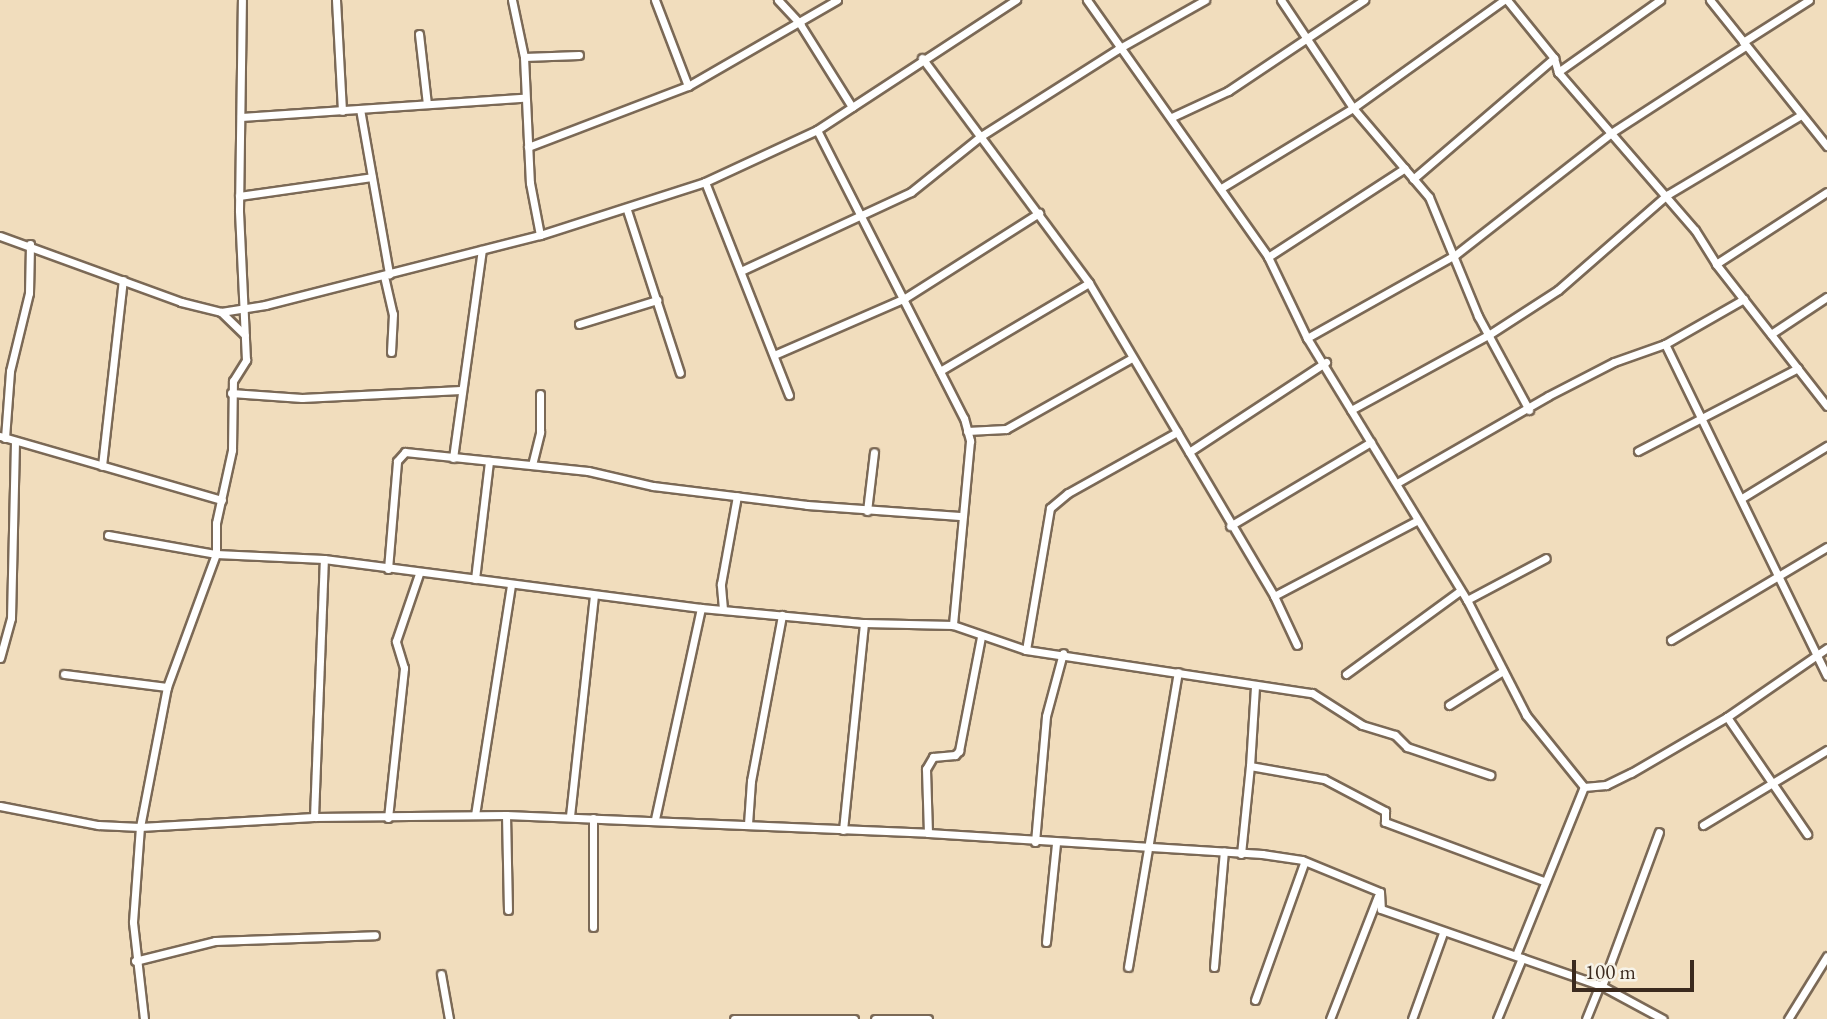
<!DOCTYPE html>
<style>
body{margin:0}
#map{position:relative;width:1827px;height:1019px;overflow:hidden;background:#f1ddbd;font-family:"EB Garamond",serif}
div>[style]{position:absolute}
.roads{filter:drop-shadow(2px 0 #7b6956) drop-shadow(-2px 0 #7b6956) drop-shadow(0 2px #7b6956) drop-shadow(0 -2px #7b6956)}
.street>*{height:7px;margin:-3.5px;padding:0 3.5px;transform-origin:3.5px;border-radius:3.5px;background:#fff}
span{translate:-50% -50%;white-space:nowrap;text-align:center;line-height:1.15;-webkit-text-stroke:5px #f7f3e8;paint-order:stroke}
.scale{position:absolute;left:1572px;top:960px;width:122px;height:32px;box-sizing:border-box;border:4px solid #3b2a1e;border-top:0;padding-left:9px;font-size:21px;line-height:24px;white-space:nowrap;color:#3b2a1e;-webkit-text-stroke:5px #f7f3e8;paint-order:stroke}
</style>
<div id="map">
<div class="roads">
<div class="street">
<i style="left:336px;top:0;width:111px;rotate:86.9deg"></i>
<i style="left:512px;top:0;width:58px;rotate:78.1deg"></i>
<i style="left:524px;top:57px;width:126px;rotate:87.3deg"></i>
<i style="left:530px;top:183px;width:53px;rotate:79.1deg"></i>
<i style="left:655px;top:0;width:92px;rotate:69deg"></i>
<i style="left:688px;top:86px;width:172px;rotate:-30deg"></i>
<i style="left:778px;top:0;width:33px;rotate:47deg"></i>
<i style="left:800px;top:24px;width:98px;rotate:57.9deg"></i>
<i style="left:1087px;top:0;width:314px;rotate:54.8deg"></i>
<i style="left:1268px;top:257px;width:90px;rotate:64.3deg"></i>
<i style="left:1307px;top:338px;width:307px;rotate:58.6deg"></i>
<i style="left:1467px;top:600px;width:129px;rotate:62.8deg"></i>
<i style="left:1526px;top:715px;width:92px;rotate:51.1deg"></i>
<i style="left:1584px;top:787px;width:22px;rotate:-5deg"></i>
<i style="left:1606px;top:785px;width:28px;rotate:-26deg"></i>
<i style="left:1631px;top:773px;width:111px;rotate:-30.3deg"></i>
<i style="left:1727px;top:717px;width:121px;rotate:-34.6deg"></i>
<i style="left:1281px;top:0;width:130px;rotate:56.3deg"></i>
<i style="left:1353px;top:108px;width:117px;rotate:49.5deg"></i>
<i style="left:1429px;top:197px;width:129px;rotate:67.6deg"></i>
<i style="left:1478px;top:316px;width:107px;rotate:61.5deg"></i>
<i style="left:1507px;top:0;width:75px;rotate:51deg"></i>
<i style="left:1554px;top:58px;width:15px;rotate:74deg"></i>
<i style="left:1558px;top:72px;width:209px;rotate:49.1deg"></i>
<i style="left:1695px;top:230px;width:40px;rotate:58deg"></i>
<i style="left:1716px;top:264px;width:180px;rotate:52deg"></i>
<i style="left:1710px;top:0;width:187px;rotate:51.3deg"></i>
<i style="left:419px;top:34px;width:70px;rotate:83.5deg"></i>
<i style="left:1743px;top:42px;width:78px;rotate:-32.5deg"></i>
<i style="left:524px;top:57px;width:55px;rotate:-2.1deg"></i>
<i style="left:922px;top:58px;width:280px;rotate:53.4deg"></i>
<i style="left:1089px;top:283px;width:364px;rotate:59.4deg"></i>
<i style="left:1274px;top:596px;width:161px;rotate:-27.8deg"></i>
<i style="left:1558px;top:72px;width:125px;rotate:-35.2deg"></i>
<i style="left:360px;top:109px;width:168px;rotate:80deg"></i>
<i style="left:241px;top:117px;width:283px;rotate:-3.9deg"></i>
<i style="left:1172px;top:117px;width:62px;rotate:-24.9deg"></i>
<i style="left:1228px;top:91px;width:164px;rotate:-33.8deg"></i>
<i style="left:817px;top:130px;width:323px;rotate:63deg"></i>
<i style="left:964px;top:418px;width:24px;rotate:75deg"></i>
<i style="left:970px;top:441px;width:185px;rotate:95.3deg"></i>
<i style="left:528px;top:147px;width:171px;rotate:-20.9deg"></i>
<i style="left:1413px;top:179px;width:186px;rotate:-40.6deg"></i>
<i style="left:705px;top:182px;width:229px;rotate:68.5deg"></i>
<i style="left:1223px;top:187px;width:152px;rotate:-31.3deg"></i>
<i style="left:1353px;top:108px;width:186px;rotate:-35.6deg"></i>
<i style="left:239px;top:196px;width:134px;rotate:-8.1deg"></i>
<i style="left:627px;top:210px;width:171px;rotate:72deg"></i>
<i style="left:0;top:236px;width:193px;rotate:20deg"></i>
<i style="left:181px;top:302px;width:41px;rotate:14deg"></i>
<i style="left:221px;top:312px;width:45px;rotate:-9deg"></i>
<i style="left:265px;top:305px;width:284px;rotate:-14.3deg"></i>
<i style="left:540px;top:235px;width:173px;rotate:-17.8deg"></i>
<i style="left:705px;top:182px;width:123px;rotate:-24.9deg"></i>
<i style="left:817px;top:130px;width:238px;rotate:-33.2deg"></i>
<i style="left:1268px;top:257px;width:163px;rotate:-33deg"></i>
<i style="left:1716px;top:264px;width:132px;rotate:-33deg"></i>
<i style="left:743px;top:270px;width:185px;rotate:-24.9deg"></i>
<i style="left:911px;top:192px;width:90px;rotate:-38.7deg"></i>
<i style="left:981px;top:136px;width:162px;rotate:-32.4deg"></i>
<i style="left:1118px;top:49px;width:100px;rotate:-29.4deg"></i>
<i style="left:384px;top:276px;width:39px;rotate:77deg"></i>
<i style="left:393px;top:314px;width:38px;rotate:93deg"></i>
<i style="left:1744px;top:299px;width:91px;rotate:150.3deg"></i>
<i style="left:1665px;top:344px;width:369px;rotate:64deg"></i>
<i style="left:221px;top:312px;width:33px;rotate:44deg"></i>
<i style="left:579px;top:324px;width:82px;rotate:-17.1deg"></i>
<i style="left:1771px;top:334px;width:67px;rotate:-33.5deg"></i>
<i style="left:1307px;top:338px;width:170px;rotate:-29.3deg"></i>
<i style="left:1455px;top:255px;width:198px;rotate:-38deg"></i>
<i style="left:1611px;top:133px;width:158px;rotate:-32.9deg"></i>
<i style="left:774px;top:355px;width:143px;rotate:-23.5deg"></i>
<i style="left:905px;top:298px;width:159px;rotate:-32.4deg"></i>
<i style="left:940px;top:371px;width:173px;rotate:-30.6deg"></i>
<i style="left:231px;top:393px;width:71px;rotate:4deg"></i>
<i style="left:302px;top:398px;width:159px;rotate:-2.9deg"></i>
<i style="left:1351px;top:410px;width:158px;rotate:-28.7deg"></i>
<i style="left:1490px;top:334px;width:81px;rotate:-32.9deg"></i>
<i style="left:1558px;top:290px;width:145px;rotate:-41.1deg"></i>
<i style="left:1667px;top:195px;width:156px;rotate:-30.8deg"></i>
<i style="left:967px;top:431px;width:39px;rotate:-3deg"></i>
<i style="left:1006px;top:429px;width:145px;rotate:-29.4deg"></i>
<i style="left:0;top:436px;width:231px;rotate:16.1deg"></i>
<i style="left:5px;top:438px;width:67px;rotate:-85.7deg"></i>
<i style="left:10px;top:371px;width:80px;rotate:-76.3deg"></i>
<i style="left:29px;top:293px;width:49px;rotate:-88.8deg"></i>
<i style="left:1638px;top:451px;width:180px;rotate:-27.4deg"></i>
<i style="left:1189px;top:452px;width:164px;rotate:-33.3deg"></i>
<i style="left:453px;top:458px;width:210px;rotate:-82.1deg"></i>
<i style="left:532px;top:465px;width:34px;rotate:-76deg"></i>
<i style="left:540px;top:432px;width:38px;rotate:-90deg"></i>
<i style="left:102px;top:466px;width:187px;rotate:-83.6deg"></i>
<i style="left:1397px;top:483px;width:174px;rotate:-29.9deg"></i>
<i style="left:1548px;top:396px;width:74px;rotate:-27.3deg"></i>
<i style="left:1614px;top:362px;width:54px;rotate:-19.4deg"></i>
<i style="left:1742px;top:498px;width:100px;rotate:-31.5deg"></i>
<i style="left:867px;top:511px;width:59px;rotate:-83.2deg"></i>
<i style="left:1230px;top:526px;width:164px;rotate:-30.8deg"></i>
<i style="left:108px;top:535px;width:110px;rotate:10deg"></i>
<i style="left:216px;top:554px;width:108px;rotate:2.7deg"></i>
<i style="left:324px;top:559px;width:380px;rotate:7.4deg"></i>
<i style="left:701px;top:608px;width:164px;rotate:5.3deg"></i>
<i style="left:864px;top:623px;width:89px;rotate:1.3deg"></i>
<i style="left:953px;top:625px;width:77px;rotate:18.9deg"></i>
<i style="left:1026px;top:650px;width:289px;rotate:8.6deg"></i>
<i style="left:1312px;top:693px;width:59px;rotate:32.6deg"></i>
<i style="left:1362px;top:725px;width:34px;rotate:17deg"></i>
<i style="left:1395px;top:735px;width:17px;rotate:45deg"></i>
<i style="left:1407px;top:747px;width:88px;rotate:18.6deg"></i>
<i style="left:388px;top:569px;width:108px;rotate:-85.2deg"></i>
<i style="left:397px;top:461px;width:12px;rotate:-48deg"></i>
<i style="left:405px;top:452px;width:184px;rotate:5.9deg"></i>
<i style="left:588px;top:471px;width:67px;rotate:13deg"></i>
<i style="left:653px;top:486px;width:155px;rotate:7deg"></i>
<i style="left:807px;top:505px;width:153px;rotate:4.1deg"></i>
<i style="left:475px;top:579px;width:119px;rotate:-83.2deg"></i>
<i style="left:1274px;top:596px;width:54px;rotate:64.9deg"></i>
<i style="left:1467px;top:600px;width:89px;rotate:-28deg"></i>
<i style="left:723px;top:609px;width:25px;rotate:-95deg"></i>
<i style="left:721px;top:584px;width:89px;rotate:-79.7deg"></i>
<i style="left:1671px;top:640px;width:182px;rotate:-30.8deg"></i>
<i style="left:1026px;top:650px;width:144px;rotate:-80.4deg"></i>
<i style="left:1050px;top:508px;width:23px;rotate:-40deg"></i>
<i style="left:1068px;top:493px;width:125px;rotate:-29.2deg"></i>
<i style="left:0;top:658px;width:41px;rotate:-74.6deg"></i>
<i style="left:11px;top:618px;width:175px;rotate:-88.7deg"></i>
<i style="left:64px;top:674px;width:104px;rotate:7.2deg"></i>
<i style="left:1346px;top:674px;width:141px;rotate:-36.1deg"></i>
<i style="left:1449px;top:705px;width:64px;rotate:-32.2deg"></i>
<i style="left:1727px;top:717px;width:142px;rotate:55.6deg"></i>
<i style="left:1250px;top:766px;width:79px;rotate:-86.4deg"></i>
<i style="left:0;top:806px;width:100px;rotate:11deg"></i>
<i style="left:98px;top:825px;width:42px;rotate:2.7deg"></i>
<i style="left:140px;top:827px;width:174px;rotate:-3.3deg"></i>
<i style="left:314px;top:817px;width:192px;rotate:-0.6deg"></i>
<i style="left:506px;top:815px;width:422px;rotate:2.4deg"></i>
<i style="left:928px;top:833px;width:335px;rotate:3.6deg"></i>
<i style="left:1262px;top:854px;width:40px;rotate:8.5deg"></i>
<i style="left:1302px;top:860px;width:84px;rotate:22.3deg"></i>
<i style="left:1380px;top:892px;width:17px;rotate:87deg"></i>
<i style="left:1381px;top:909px;width:234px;rotate:19.2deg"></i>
<i style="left:1602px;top:986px;width:69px;rotate:28.4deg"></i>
<i style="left:475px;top:815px;width:232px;rotate:-81.1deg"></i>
<i style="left:506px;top:815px;width:95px;rotate:88.8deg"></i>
<i style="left:570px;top:816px;width:222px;rotate:-83.8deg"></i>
<i style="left:314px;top:817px;width:258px;rotate:-87.8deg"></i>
<i style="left:388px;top:818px;width:151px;rotate:-83.9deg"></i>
<i style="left:404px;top:668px;width:28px;rotate:-107deg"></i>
<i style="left:396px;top:641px;width:71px;rotate:-71.1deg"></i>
<i style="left:655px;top:819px;width:216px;rotate:-77.7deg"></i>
<i style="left:748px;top:824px;width:43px;rotate:-86deg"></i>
<i style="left:751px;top:781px;width:169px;rotate:-79.4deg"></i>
<i style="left:1703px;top:825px;width:145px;rotate:-31.2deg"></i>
<i style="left:843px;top:830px;width:208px;rotate:-84.2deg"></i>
<i style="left:928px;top:833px;width:64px;rotate:-91.8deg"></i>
<i style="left:926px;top:769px;width:14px;rotate:-60deg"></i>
<i style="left:933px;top:757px;width:22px;rotate:-5deg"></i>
<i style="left:955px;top:755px;width:6px;rotate:-45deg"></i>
<i style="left:959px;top:751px;width:116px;rotate:-79.1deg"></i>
<i style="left:1035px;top:842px;width:126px;rotate:-85deg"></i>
<i style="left:1046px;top:716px;width:65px;rotate:-74.9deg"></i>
<i style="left:1241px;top:854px;width:88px;rotate:-84.2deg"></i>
<i style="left:1250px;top:766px;width:75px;rotate:10deg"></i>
<i style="left:1324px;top:779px;width:69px;rotate:27.7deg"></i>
<i style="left:1385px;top:811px;width:11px;rotate:90deg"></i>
<i style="left:1385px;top:822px;width:170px;rotate:20.4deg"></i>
<i style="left:593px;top:927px;width:109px;rotate:-90deg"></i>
<i style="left:1046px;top:942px;width:99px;rotate:-84.2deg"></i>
<i style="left:1516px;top:955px;width:181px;rotate:-68deg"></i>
<i style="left:135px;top:961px;width:82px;rotate:-14deg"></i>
<i style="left:215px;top:941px;width:160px;rotate:-2.1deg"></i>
<i style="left:1128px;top:967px;width:299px;rotate:-80.4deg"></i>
<i style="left:1214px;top:967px;width:116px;rotate:-85.1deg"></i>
<i style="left:441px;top:974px;width:46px;rotate:79.9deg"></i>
<i style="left:1602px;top:986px;width:164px;rotate:-69.7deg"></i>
<i style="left:1255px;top:1000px;width:145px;rotate:-70.3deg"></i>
<i style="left:144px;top:1019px;width:98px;rotate:-96.5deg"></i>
<i style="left:133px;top:922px;width:95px;rotate:-85.8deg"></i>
<i style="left:140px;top:827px;width:143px;rotate:-79.1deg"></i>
<i style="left:167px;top:687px;width:142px;rotate:-69.8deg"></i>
<i style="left:216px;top:554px;width:31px;rotate:-90deg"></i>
<i style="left:216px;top:523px;width:75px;rotate:-77.6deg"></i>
<i style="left:232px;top:450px;width:69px;rotate:-89.2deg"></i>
<i style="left:233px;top:381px;width:25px;rotate:-58deg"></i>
<i style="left:246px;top:360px;width:150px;rotate:-92.7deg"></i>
<i style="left:239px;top:210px;width:210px;rotate:-89.2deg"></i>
<i style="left:734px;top:1019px;width:120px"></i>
<i style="left:875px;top:1019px;width:53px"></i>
<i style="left:1330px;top:1019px;width:132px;rotate:-68.7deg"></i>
<i style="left:1412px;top:1019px;width:91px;rotate:-70.2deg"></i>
<i style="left:1497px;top:1019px;width:66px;rotate:-67.7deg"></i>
<i style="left:1586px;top:1019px;width:37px;rotate:-68deg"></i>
<i style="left:1788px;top:1019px;width:74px;rotate:-58.2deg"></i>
</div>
</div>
<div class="scale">100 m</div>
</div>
